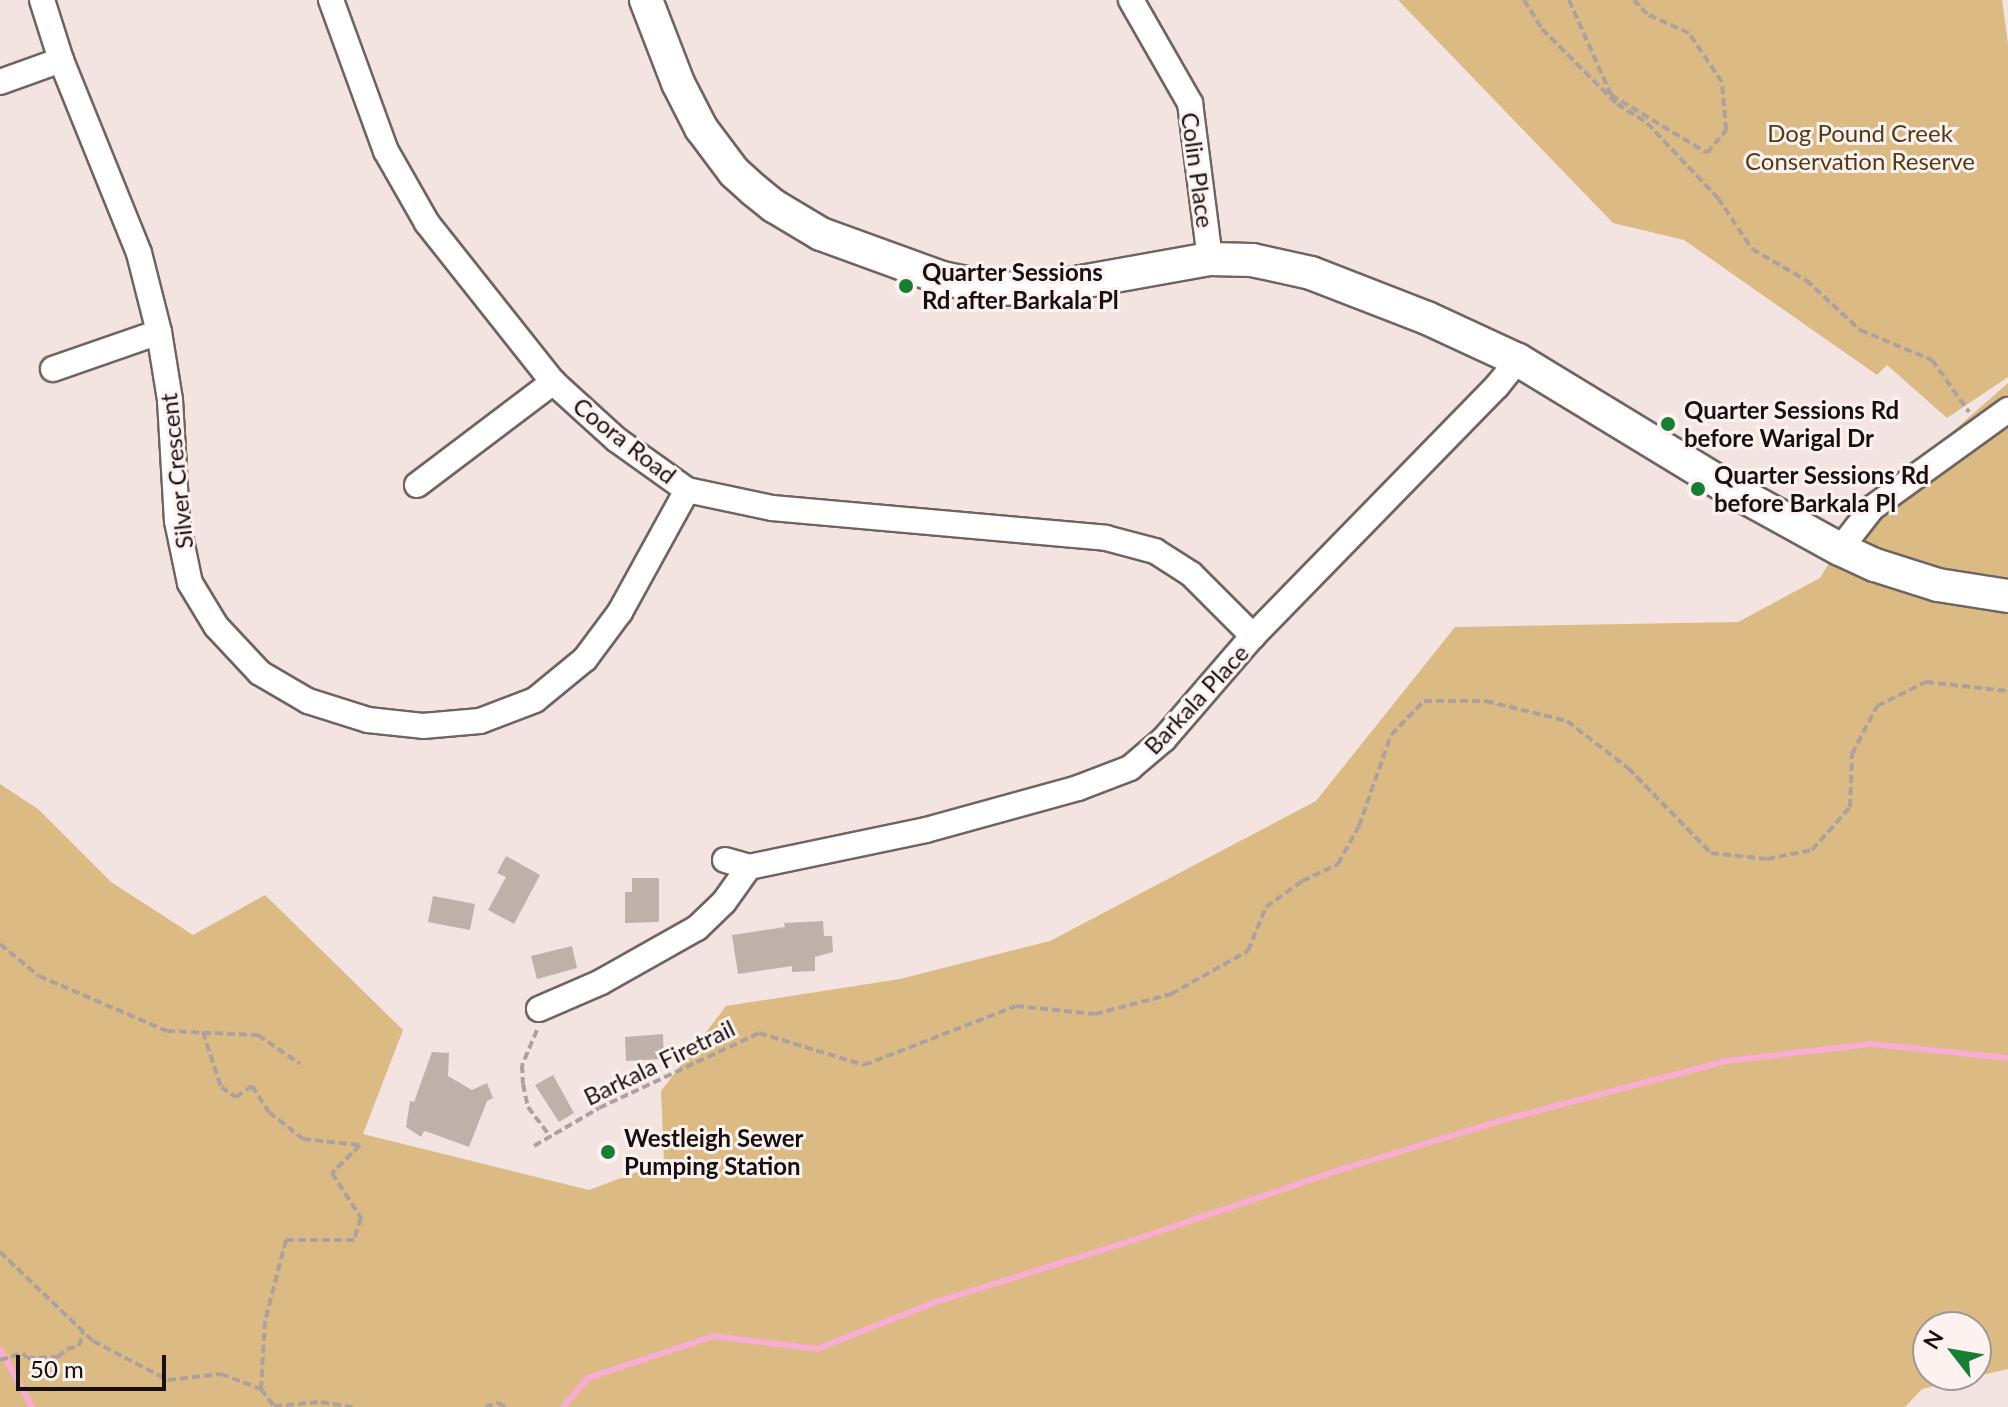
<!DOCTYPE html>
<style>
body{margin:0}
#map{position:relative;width:2008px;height:1407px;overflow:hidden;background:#f3e4e1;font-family:Lato,sans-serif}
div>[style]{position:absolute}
.green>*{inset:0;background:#dbba84}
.stream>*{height:6px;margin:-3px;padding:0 3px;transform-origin:3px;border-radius:3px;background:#f9add3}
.building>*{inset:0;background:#bdb1aa}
.path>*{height:4px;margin-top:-2px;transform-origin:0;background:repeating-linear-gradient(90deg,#ada19f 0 8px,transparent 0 12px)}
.roads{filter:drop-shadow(2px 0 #706461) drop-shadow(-2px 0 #706461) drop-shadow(0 2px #706461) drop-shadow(0 -2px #706461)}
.minor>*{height:24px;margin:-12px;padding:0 12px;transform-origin:12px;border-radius:12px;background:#fff}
.secondary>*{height:32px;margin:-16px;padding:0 16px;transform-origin:16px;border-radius:16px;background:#fff}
.dots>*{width:22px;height:22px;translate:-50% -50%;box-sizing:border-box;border:4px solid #fef2f0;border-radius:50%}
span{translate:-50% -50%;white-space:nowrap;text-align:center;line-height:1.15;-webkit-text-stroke:6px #fef2f0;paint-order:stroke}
.park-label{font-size:24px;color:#513b15}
.street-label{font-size:24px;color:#161110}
.poi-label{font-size:24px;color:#161110;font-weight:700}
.left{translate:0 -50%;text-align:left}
.north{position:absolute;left:1912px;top:1311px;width:80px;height:80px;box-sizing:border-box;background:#fef2f0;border:2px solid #a19896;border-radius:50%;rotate:301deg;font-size:22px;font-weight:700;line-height:32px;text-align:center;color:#161110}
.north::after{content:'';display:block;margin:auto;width:28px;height:36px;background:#177f34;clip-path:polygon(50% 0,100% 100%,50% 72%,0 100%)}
.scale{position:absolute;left:16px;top:1355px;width:150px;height:36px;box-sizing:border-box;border:4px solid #161110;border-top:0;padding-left:10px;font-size:24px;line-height:28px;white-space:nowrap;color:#161110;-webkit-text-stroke:6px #fef2f0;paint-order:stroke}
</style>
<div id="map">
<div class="green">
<i style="clip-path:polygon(1398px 0,2002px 0,2008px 44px,2008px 377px,1947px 418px,1887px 365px,1877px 375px,1684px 240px,1613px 223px)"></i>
<i style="clip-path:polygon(evenodd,2008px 383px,2008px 1369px,1922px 1389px,1905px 1407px,0 1407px,0 784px,38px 809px,111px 882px,193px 935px,265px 895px,403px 1030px,363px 1134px,589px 1190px,664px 1162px,661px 1091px,726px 1006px,900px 979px,1050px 941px,1316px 801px,1455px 627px,1738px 622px,1820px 578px,1832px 558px,1837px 533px,2008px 383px,1928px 1327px,1976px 1327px,1976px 1375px,1928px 1375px,1928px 1327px)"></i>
</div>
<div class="stream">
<i style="left:0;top:1349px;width:66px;rotate:61.1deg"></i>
<i style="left:563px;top:1407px;width:38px;rotate:-49deg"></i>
<i style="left:588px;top:1378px;width:133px;rotate:-18.4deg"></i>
<i style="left:714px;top:1336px;width:104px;rotate:7.2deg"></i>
<i style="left:817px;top:1349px;width:128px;rotate:-21.6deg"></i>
<i style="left:936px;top:1302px;width:204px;rotate:-17.4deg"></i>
<i style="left:1131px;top:1241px;width:227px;rotate:-18.8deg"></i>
<i style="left:1346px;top:1168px;width:164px;rotate:-17deg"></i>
<i style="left:1503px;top:1120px;width:231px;rotate:-14.8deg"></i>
<i style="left:1726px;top:1061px;width:146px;rotate:-6.7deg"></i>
<i style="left:1871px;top:1044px;width:138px;rotate:5.8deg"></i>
</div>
<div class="building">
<i style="clip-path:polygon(506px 856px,540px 875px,514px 924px,488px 910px,506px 877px,497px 873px)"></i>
<i style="clip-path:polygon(632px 878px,659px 878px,659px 922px,625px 923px,625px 892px,632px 892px)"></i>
<i style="clip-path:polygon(433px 896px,475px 904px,470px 930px,428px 922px)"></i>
<i style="clip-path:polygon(823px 921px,824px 936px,832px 936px,833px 952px,815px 957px,815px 971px,792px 972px,792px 966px,738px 974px,732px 935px,785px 927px,784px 923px)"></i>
<i style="clip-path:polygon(572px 946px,577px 968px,537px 979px,531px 956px)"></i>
<i style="clip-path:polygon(663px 1034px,664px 1059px,626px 1061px,625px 1037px)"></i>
<i style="clip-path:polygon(432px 1052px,449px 1053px,448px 1076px,472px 1090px,487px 1083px,493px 1098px,487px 1101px,469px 1147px,431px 1133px,424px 1131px,421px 1137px,406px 1127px,410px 1101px,414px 1102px)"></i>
<i style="clip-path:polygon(553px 1075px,574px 1113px,559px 1122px,535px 1085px)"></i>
</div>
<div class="path">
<i style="left:1524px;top:0;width:34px;rotate:58deg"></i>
<i style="left:1542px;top:29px;width:106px;rotate:45deg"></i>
<i style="left:1617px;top:104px;width:36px;rotate:32deg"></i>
<i style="left:1647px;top:123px;width:103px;rotate:46.6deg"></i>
<i style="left:1718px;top:198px;width:61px;rotate:56.3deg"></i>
<i style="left:1752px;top:249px;width:62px;rotate:29.9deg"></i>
<i style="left:1806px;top:280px;width:74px;rotate:42.8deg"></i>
<i style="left:1860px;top:330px;width:78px;rotate:22.6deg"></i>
<i style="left:1932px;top:360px;width:64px;rotate:54.6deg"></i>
<i style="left:1569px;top:0;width:104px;rotate:66.1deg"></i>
<i style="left:1611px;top:95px;width:112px;rotate:31.1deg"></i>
<i style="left:1707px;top:153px;width:30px;rotate:-50deg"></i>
<i style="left:1726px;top:130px;width:48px;rotate:-94.8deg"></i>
<i style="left:1722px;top:82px;width:59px;rotate:-124deg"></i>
<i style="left:1689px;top:33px;width:46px;rotate:-155.7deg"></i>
<i style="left:1647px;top:14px;width:19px;rotate:-133deg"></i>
<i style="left:0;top:944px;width:50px;rotate:39.4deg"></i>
<i style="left:39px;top:976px;width:139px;rotate:23.3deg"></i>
<i style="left:167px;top:1031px;width:91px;rotate:2.5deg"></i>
<i style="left:258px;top:1035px;width:51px;rotate:34.6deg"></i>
<i style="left:537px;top:1030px;width:38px;rotate:113deg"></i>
<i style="left:522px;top:1065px;width:19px;rotate:87deg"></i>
<i style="left:523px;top:1084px;width:24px;rotate:78deg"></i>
<i style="left:528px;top:1107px;width:38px;rotate:53deg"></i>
<i style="left:203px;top:1032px;width:58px;rotate:71.9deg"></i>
<i style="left:221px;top:1087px;width:18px;rotate:34deg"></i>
<i style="left:236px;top:1097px;width:19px;rotate:-35deg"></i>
<i style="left:252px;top:1086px;width:31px;rotate:57deg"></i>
<i style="left:269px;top:1112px;width:43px;rotate:38.5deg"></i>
<i style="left:303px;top:1139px;width:57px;rotate:6deg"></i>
<i style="left:360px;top:1145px;width:40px;rotate:135deg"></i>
<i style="left:332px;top:1173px;width:54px;rotate:57.2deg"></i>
<i style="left:361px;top:1218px;width:23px;rotate:108deg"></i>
<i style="left:354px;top:1240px;width:68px;rotate:180deg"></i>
<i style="left:286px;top:1240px;width:84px;rotate:104.5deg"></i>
<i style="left:265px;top:1321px;width:68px;rotate:93.4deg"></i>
<i style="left:534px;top:1146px;width:75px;rotate:-30.3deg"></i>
<i style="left:599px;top:1108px;width:177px;rotate:-25.1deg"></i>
<i style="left:759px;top:1033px;width:110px;rotate:16.9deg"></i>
<i style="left:864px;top:1065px;width:163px;rotate:-21.2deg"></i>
<i style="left:1016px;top:1006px;width:79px;rotate:5.8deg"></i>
<i style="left:1095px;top:1014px;width:79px;rotate:-14.7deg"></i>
<i style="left:1171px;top:994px;width:88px;rotate:-29.2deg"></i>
<i style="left:1248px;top:951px;width:48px;rotate:-67.8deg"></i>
<i style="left:1266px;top:907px;width:44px;rotate:-35.8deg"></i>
<i style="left:1302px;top:881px;width:40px;rotate:-25deg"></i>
<i style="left:1338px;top:864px;width:43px;rotate:-61.1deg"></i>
<i style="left:1359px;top:826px;width:96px;rotate:-70.6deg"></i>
<i style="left:1391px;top:735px;width:47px;rotate:-45.9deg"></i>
<i style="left:1424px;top:701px;width:62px"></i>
<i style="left:1486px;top:701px;width:83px;rotate:13.9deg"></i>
<i style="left:1567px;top:721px;width:77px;rotate:37.6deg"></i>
<i style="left:1628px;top:768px;width:119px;rotate:45.7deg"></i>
<i style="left:1711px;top:853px;width:56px;rotate:6.1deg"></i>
<i style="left:1767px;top:859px;width:46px;rotate:-11.3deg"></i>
<i style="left:1812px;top:850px;width:57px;rotate:-48.5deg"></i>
<i style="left:1850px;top:807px;width:53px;rotate:-87.8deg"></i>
<i style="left:1852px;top:754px;width:54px;rotate:-62.5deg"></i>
<i style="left:1877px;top:706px;width:55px;rotate:-26.1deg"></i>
<i style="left:1926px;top:682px;width:82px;rotate:6.3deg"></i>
<i style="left:0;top:1252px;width:129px;rotate:43.7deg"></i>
<i style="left:93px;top:1341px;width:85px;rotate:27.5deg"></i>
<i style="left:168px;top:1380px;width:53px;rotate:-6.5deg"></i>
<i style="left:221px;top:1374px;width:43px;rotate:20.6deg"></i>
<i style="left:261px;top:1389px;width:21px;rotate:53deg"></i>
<i style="left:274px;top:1406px;width:47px;rotate:-4.9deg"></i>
<i style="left:321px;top:1402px;width:32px;rotate:9deg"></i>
<i style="left:0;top:1360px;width:24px;rotate:-17deg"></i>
<i style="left:23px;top:1353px;width:6px;rotate:51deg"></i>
<i style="left:27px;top:1358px;width:31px;rotate:-2deg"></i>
<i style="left:58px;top:1357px;width:12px;rotate:-42deg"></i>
<i style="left:67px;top:1349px;width:12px;rotate:-14deg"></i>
<i style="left:79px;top:1346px;width:15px;rotate:-74deg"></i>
<i style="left:485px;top:1407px;width:14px;rotate:-17deg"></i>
<i style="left:498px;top:1403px;width:9px;rotate:27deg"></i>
</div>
<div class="roads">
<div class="minor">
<i style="left:42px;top:0;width:63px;rotate:72.4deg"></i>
<i style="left:61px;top:60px;width:208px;rotate:68deg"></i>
<i style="left:139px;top:253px;width:81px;rotate:75.8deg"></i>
<i style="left:159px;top:332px;width:69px;rotate:80.8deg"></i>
<i style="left:170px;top:400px;width:121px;rotate:86.7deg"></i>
<i style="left:177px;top:521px;width:63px;rotate:78.2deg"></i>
<i style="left:190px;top:583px;width:50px;rotate:58.8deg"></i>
<i style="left:216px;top:626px;width:64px;rotate:46.9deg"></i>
<i style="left:260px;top:673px;width:56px;rotate:30.3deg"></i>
<i style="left:308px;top:701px;width:63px;rotate:17.6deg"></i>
<i style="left:368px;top:720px;width:55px;rotate:6.2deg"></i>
<i style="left:423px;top:726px;width:57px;rotate:-5deg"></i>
<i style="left:480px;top:721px;width:59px;rotate:-20.9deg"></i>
<i style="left:535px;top:700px;width:65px;rotate:-39.4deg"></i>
<i style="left:585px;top:659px;width:59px;rotate:-53.3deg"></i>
<i style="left:620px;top:612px;width:139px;rotate:-61.2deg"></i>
<i style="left:331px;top:0;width:161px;rotate:70deg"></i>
<i style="left:386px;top:151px;width:83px;rotate:60.3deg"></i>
<i style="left:427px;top:223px;width:203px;rotate:51.6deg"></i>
<i style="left:553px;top:382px;width:86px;rotate:42.2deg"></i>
<i style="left:617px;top:440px;width:86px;rotate:35.5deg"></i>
<i style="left:687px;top:490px;width:87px;rotate:12deg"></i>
<i style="left:772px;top:508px;width:335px;rotate:5.1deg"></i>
<i style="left:1106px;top:538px;width:51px;rotate:14.9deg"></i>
<i style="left:1155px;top:551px;width:43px;rotate:32.6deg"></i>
<i style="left:1191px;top:574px;width:88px;rotate:45deg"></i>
<i style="left:1131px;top:0;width:119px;rotate:60.2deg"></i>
<i style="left:1190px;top:103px;width:157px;rotate:82.7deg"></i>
<i style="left:0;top:82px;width:65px;rotate:-19.8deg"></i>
<i style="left:53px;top:369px;width:112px;rotate:-19.2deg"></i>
<i style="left:417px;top:485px;width:171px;rotate:-37.1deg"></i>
<i style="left:1840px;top:549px;width:52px;rotate:-52deg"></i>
<i style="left:1872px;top:508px;width:168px;rotate:-35.8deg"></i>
<i style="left:725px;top:860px;width:25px;rotate:16deg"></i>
<i style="left:749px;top:867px;width:181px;rotate:-11.8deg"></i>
<i style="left:926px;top:830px;width:158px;rotate:-15.4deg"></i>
<i style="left:1078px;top:788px;width:56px;rotate:-21deg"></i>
<i style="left:1130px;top:768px;width:45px;rotate:-40.5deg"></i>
<i style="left:1164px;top:739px;width:136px;rotate:-49.2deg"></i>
<i style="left:1253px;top:636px;width:349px;rotate:-45.7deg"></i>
<i style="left:1497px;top:386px;width:33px;rotate:-51deg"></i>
<i style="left:539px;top:1009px;width:68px;rotate:-23.5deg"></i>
<i style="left:601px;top:982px;width:110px;rotate:-29.4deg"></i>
<i style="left:697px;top:928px;width:37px;rotate:-44deg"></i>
<i style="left:724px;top:902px;width:43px;rotate:-54.5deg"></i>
</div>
<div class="secondary">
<i style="left:646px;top:0;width:89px;rotate:68.9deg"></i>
<i style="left:678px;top:83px;width:51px;rotate:62.9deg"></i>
<i style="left:701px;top:128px;width:55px;rotate:53.1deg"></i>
<i style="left:734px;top:172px;width:27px;rotate:42deg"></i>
<i style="left:754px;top:190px;width:26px;rotate:39deg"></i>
<i style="left:774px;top:206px;width:55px;rotate:30.8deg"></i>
<i style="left:821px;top:234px;width:129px;rotate:20deg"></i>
<i style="left:942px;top:278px;width:54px;rotate:11.7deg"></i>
<i style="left:995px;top:289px;width:58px;rotate:-2deg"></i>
<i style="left:1053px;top:287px;width:159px;rotate:-10.1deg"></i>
<i style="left:1210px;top:259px;width:42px;rotate:1.4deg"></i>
<i style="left:1252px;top:260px;width:60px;rotate:12.4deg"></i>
<i style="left:1311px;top:273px;width:124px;rotate:21.2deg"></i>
<i style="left:1427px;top:318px;width:100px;rotate:24.8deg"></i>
<i style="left:1518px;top:360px;width:245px;rotate:31.3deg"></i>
<i style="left:1727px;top:487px;width:129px;rotate:28.8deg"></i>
<i style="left:1840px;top:549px;width:38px;rotate:25deg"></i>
<i style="left:1875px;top:565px;width:66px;rotate:17.6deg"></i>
<i style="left:1938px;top:585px;width:71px;rotate:8.9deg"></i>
</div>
</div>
<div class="dots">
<i style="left:906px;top:286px;background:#177f34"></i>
<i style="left:1668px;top:424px;background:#177f34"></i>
<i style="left:1698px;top:489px;background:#177f34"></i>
<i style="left:608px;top:1152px;background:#177f34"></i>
</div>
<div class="park-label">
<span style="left:1860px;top:147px">Dog Pound Creek<br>Conservation Reserve</span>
</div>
<div class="street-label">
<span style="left:1198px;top:170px;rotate:82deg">Colin Place</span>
<span style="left:625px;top:440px;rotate:38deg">Coora Road</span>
<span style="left:176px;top:471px;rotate:-96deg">Silver Crescent</span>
<span style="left:1196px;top:699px;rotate:-47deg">Barkala Place</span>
<span style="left:659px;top:1062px;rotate:-26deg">Barkala Firetrail</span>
</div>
<div class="poi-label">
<span class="left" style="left:922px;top:286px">Quarter Sessions<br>Rd after Barkala Pl</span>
<span class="left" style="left:1684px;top:424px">Quarter Sessions Rd<br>before Warigal Dr</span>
<span class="left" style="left:1714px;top:489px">Quarter Sessions Rd<br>before Barkala Pl</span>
<span class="left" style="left:624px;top:1152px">Westleigh Sewer<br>Pumping Station</span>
</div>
<div class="north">N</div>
<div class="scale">50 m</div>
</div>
